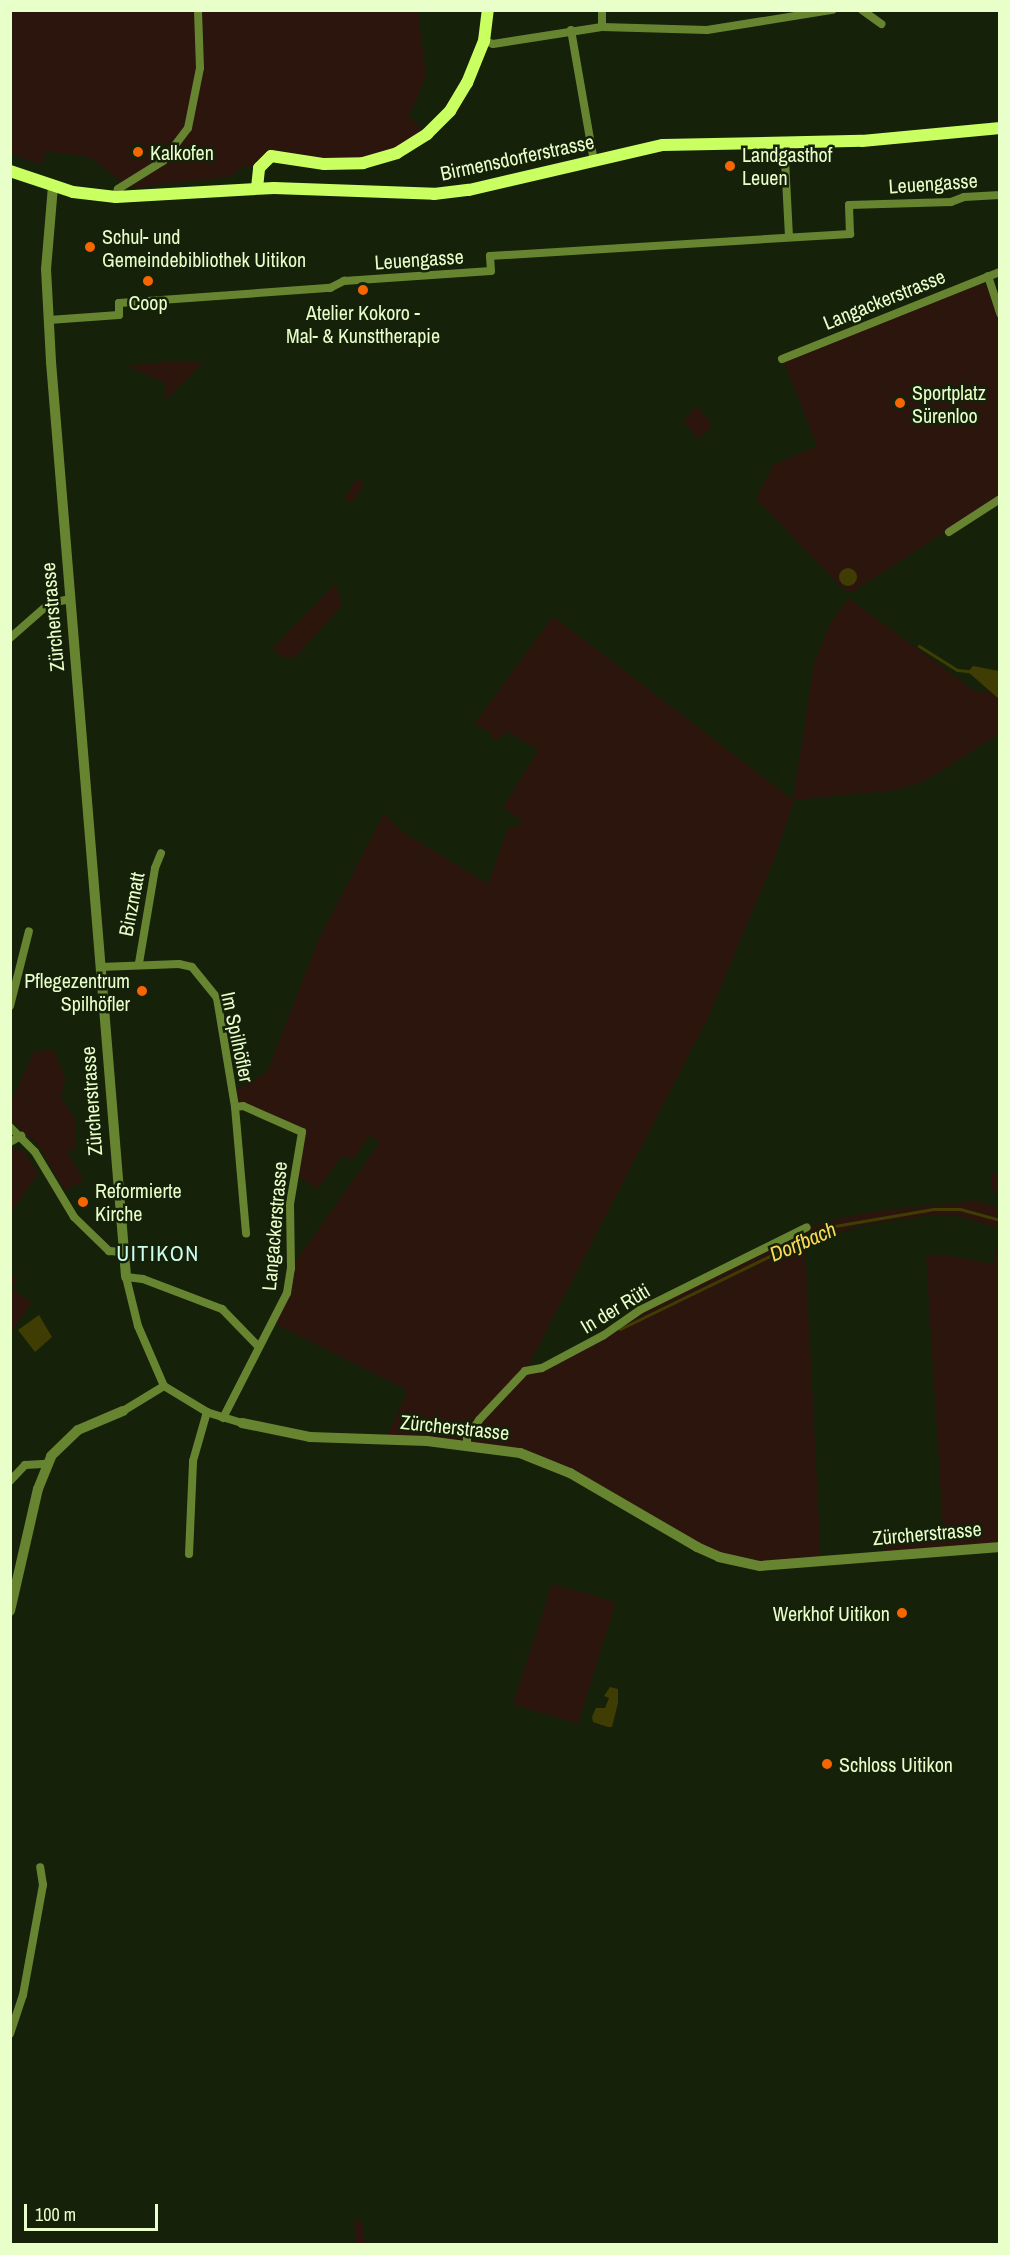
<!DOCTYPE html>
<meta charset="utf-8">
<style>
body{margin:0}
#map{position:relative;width:1010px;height:2255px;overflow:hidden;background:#16210a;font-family:"Archivo Narrow",sans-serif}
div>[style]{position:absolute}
.green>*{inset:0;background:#2b150d}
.water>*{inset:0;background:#403d04}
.round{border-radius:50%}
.stream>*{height:3px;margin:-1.5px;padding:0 1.5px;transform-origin:1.5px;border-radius:1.5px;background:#403d04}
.minor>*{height:8px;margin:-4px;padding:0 4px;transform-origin:4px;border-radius:4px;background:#678530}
.tertiary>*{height:10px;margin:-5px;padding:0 5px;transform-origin:5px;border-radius:5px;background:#678530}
.secondary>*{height:12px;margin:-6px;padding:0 6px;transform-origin:6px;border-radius:6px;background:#c9ff61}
.dots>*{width:16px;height:16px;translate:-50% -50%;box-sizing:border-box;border:3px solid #16210a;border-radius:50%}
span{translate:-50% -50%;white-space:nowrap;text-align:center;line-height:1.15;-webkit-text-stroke:5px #16210a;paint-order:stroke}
.poi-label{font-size:20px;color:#e8ffca}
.left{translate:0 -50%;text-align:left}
.right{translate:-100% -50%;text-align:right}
.street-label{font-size:20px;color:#e8ffca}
.water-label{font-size:21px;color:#ffda58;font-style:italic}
.quarter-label{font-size:22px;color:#ccffef;letter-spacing:1.5px}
.frame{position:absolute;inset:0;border:12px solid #e8ffca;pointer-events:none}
.scale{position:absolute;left:24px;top:2204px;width:134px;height:27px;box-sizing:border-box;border:3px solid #e8ffca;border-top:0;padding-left:8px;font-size:18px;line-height:21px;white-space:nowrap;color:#e8ffca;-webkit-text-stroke:4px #16210a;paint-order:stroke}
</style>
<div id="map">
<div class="green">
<i style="clip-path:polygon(10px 11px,418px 11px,426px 76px,409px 116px,427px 134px,363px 163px,280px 156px,259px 168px,245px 166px,230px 177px,130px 188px,89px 157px,46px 151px,41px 165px,11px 154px)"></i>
<i style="clip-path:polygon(979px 283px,987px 287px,999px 324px,999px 496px,853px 592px,844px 590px,756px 499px,774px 464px,817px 446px,784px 361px)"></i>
<i style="clip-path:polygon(173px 361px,204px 363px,166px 399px,165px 383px,126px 366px)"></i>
<i style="clip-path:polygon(697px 406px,713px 426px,698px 439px,683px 421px)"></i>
<i style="clip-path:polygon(362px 480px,363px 487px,352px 502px,347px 502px,345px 498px,355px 481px)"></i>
<i style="clip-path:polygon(336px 583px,342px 606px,294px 658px,283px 657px,272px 649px)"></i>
<i style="clip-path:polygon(848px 598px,978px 693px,989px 690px,999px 700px,999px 734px,925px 781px,897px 790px,794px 800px,776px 855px,708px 1018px,526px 1370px,542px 1368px,618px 1323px,807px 1227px,863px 1213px,923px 1206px,979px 1201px,999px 1208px,999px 1228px,957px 1216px,924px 1216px,859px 1226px,805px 1246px,821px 1561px,770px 1566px,719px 1557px,570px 1473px,520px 1453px,385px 1439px,406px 1396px,405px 1389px,274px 1323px,291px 1268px,380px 1142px,369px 1136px,353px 1160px,342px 1156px,318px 1189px,294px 1174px,302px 1132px,235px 1107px,233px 1091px,267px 1072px,319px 939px,384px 813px,401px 831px,488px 884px,508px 828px,520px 825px,521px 820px,503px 808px,538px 750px,508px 732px,494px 741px,490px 732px,474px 724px,553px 616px,793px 800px,814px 664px,830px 624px)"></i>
<i style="clip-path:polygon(54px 1050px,66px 1081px,60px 1096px,76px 1120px,75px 1149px,67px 1151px,84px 1180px,65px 1191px,39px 1146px,11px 1121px,11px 1102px,34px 1051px)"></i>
<i style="clip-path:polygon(11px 1148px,24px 1151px,38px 1173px,11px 1213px)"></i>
<i style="clip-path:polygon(999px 1172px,1000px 1172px,999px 1197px,992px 1187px,992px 1174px)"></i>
<i style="clip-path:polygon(999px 1236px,999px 1547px,881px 1557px,892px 1535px,943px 1529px,926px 1256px,952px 1256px,993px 1264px)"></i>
<i style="clip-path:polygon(11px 1275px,17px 1279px,12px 1289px,32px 1302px,11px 1333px)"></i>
<i style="clip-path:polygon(552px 1584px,616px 1602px,578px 1724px,513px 1704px)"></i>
<i style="clip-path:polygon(362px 2220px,365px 2244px,356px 2244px,354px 2221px)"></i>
</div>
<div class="water">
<i class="round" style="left:839px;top:568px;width:18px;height:18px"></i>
<i style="clip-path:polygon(973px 666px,999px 671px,999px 699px,968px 672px)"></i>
<i style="clip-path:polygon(39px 1315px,52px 1337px,35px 1352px,18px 1330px)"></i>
<i style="clip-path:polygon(610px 1687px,618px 1689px,618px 1703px,612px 1727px,608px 1727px,593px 1722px,592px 1717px,596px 1708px,605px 1708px,609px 1698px,604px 1696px)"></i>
</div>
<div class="stream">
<i style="left:919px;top:646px;width:45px;rotate:32.3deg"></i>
<i style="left:957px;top:670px;width:11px;rotate:5deg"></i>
<i style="left:620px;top:1329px;width:233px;rotate:-26deg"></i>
<i style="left:829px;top:1227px;width:106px;rotate:-9.8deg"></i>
<i style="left:933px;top:1209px;width:27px"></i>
<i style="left:960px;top:1209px;width:41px;rotate:15.4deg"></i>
</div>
<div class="minor">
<i style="left:602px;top:10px;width:17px;rotate:90deg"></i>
<i style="left:862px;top:10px;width:24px;rotate:36deg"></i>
<i style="left:571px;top:30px;width:134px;rotate:80.1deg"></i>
<i style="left:484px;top:41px;width:9px;rotate:18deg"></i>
<i style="left:493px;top:44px;width:110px;rotate:-8.9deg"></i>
<i style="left:602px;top:27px;width:105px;rotate:1.6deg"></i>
<i style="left:707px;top:30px;width:127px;rotate:-9.1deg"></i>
<i style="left:784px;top:141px;width:96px;rotate:87deg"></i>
<i style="left:116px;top:197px;width:8px;rotate:-76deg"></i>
<i style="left:118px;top:189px;width:53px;rotate:-31.9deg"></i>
<i style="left:163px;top:161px;width:41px;rotate:-52.9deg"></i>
<i style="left:188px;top:128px;width:61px;rotate:-78.7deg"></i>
<i style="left:200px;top:68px;width:58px;rotate:-92deg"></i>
<i style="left:988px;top:276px;width:40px;rotate:72deg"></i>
<i style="left:49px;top:320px;width:70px;rotate:-4.1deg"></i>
<i style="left:119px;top:315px;width:12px;rotate:-90deg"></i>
<i style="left:119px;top:303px;width:212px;rotate:-4.1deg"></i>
<i style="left:330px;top:288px;width:16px;rotate:-27deg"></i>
<i style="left:344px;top:281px;width:147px;rotate:-3.9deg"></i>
<i style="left:491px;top:271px;width:15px;rotate:-94deg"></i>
<i style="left:490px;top:256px;width:361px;rotate:-3.5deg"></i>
<i style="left:850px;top:234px;width:29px;rotate:-92deg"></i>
<i style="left:849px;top:205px;width:102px;rotate:-1.7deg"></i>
<i style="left:951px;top:202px;width:14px;rotate:-21deg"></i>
<i style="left:964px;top:197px;width:36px;rotate:-3deg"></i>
<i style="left:782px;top:359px;width:235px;rotate:-21.8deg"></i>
<i style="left:949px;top:532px;width:61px;rotate:-32.9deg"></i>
<i style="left:10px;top:638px;width:53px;rotate:-41.2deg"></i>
<i style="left:50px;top:603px;width:21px;rotate:-11deg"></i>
<i style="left:139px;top:963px;width:96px;rotate:-80.4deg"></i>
<i style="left:155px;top:868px;width:16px;rotate:-68deg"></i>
<i style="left:100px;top:967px;width:79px;rotate:-2.2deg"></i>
<i style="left:179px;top:964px;width:13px;rotate:13deg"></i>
<i style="left:192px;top:967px;width:40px;rotate:51deg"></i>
<i style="left:217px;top:998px;width:110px;rotate:80.6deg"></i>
<i style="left:235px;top:1107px;width:127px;rotate:85deg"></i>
<i style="left:10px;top:1006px;width:77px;rotate:-75.8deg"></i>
<i style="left:10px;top:1127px;width:35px;rotate:45deg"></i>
<i style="left:35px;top:1152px;width:76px;rotate:59deg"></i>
<i style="left:74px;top:1217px;width:49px;rotate:44.2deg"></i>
<i style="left:109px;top:1251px;width:13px;rotate:4deg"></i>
<i style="left:10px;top:1142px;width:13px;rotate:-29deg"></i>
<i style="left:123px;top:1411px;width:48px;rotate:-31.4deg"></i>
<i style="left:223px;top:1418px;width:140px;rotate:-62.9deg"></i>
<i style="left:287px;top:1293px;width:25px;rotate:-81deg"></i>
<i style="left:291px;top:1268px;width:64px;rotate:-90.9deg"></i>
<i style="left:290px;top:1204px;width:73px;rotate:-80.5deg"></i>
<i style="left:302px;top:1132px;width:64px;rotate:-156.2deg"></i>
<i style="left:243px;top:1106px;width:8px;rotate:173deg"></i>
<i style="left:242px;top:1423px;width:37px;rotate:-163deg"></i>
<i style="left:207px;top:1412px;width:50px;rotate:-148.8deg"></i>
<i style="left:164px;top:1386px;width:65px;rotate:-113.4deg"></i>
<i style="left:138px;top:1326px;width:50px;rotate:-103.8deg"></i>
<i style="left:126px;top:1277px;width:17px;rotate:7deg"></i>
<i style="left:143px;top:1279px;width:85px;rotate:20.8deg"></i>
<i style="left:222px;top:1309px;width:53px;rotate:45.8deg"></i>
<i style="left:467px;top:1445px;width:7px;rotate:-90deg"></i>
<i style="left:467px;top:1438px;width:22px;rotate:-56deg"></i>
<i style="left:479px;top:1420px;width:67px;rotate:-46.8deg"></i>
<i style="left:525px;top:1371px;width:17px;rotate:-10deg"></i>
<i style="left:542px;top:1368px;width:70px;rotate:-28deg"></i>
<i style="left:604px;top:1335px;width:44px;rotate:-34.8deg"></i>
<i style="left:640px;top:1310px;width:186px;rotate:-26.4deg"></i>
<i style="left:10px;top:1481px;width:22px;rotate:-47deg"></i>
<i style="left:25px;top:1465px;width:22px;rotate:-3deg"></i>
<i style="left:189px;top:1554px;width:93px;rotate:-87.5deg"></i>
<i style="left:193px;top:1461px;width:51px;rotate:-74.1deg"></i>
<i style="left:10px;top:2034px;width:41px;rotate:-71.6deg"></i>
<i style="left:23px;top:1995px;width:112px;rotate:-79.7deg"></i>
<i style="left:43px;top:1885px;width:18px;rotate:-99deg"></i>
</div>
<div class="tertiary">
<i style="left:53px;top:186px;width:83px;rotate:94.8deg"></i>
<i style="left:46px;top:269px;width:93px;rotate:86.9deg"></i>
<i style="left:51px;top:362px;width:918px;rotate:85.31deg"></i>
<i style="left:242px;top:1423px;width:69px;rotate:11.6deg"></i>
<i style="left:310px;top:1437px;width:117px;rotate:2deg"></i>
<i style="left:427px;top:1441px;width:94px;rotate:7.4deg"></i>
<i style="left:520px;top:1453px;width:54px;rotate:21.8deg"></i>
<i style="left:570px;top:1473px;width:147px;rotate:30.2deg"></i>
<i style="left:697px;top:1547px;width:24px;rotate:24deg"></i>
<i style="left:719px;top:1557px;width:42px;rotate:12.4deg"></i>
<i style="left:760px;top:1566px;width:241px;rotate:-4.5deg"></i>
<i style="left:10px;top:1611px;width:125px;rotate:-77.1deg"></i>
<i style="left:38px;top:1489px;width:35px;rotate:-68deg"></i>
<i style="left:51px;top:1456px;width:37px;rotate:-44deg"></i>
<i style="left:78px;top:1430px;width:49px;rotate:-22.9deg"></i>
</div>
<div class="secondary">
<i style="left:10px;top:171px;width:66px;rotate:18.4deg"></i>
<i style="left:73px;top:192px;width:43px;rotate:6.6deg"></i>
<i style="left:116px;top:197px;width:158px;rotate:-3.3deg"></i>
<i style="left:274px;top:188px;width:160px;rotate:2.1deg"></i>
<i style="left:434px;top:194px;width:35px;rotate:-7deg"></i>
<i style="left:469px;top:190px;width:199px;rotate:-13.1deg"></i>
<i style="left:663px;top:145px;width:199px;rotate:-1.2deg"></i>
<i style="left:862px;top:141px;width:139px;rotate:-5.4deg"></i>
<i style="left:257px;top:188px;width:20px;rotate:-84deg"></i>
<i style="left:259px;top:168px;width:17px;rotate:-45deg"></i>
<i style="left:271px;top:156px;width:54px;rotate:8.6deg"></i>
<i style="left:324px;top:164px;width:39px;rotate:-1deg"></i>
<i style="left:363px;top:163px;width:35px;rotate:-16deg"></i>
<i style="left:397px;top:153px;width:36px;rotate:-32deg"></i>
<i style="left:427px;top:134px;width:33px;rotate:-45deg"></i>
<i style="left:450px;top:111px;width:33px;rotate:-59deg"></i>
<i style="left:467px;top:83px;width:45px;rotate:-68deg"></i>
<i style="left:484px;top:41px;width:31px;rotate:-83deg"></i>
</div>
<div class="dots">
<i style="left:138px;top:152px;background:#f56600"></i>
<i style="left:730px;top:166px;background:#f56600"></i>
<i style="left:90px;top:247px;background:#f56600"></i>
<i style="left:148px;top:281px;background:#f56600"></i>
<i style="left:363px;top:290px;background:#f56600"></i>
<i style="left:900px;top:403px;background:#f56600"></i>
<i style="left:142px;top:991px;background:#f56600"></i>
<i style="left:83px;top:1202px;background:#f56600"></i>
<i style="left:902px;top:1613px;background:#f56600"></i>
<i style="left:827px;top:1764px;background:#f56600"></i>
</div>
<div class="poi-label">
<span class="left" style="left:150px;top:152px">Kalkofen</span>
<span class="left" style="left:742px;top:166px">Landgasthof<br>Leuen</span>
<span class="left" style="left:102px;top:248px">Schul- und<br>Gemeindebibliothek Uitikon</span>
<span style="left:148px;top:302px">Coop</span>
<span style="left:363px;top:324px">Atelier Kokoro -<br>Mal- &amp; Kunsttherapie</span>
<span class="left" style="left:912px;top:404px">Sportplatz<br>Sürenloo</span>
<span class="right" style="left:130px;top:992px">Pflegezentrum<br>Spilhöfler</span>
<span class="left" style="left:95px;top:1202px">Reformierte<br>Kirche</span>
<span class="right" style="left:890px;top:1613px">Werkhof Uitikon</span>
<span class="left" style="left:839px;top:1764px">Schloss Uitikon</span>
</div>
<div class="street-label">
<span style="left:517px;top:157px;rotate:-12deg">Birmensdorferstrasse</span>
<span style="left:933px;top:183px;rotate:-4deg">Leuengasse</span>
<span style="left:419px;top:259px;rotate:-4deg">Leuengasse</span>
<span style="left:884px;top:299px;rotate:-22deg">Langackerstrasse</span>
<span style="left:52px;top:617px;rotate:-95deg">Zürcherstrasse</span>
<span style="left:131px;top:904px;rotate:-79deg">Binzmatt</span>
<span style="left:238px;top:1037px;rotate:78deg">Im Spilhöfler</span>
<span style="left:91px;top:1101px;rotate:-94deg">Zürcherstrasse</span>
<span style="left:274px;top:1226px;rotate:-85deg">Langackerstrasse</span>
<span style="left:615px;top:1308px;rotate:-31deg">In der Rüti</span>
<span style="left:455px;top:1427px;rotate:6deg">Zürcherstrasse</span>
<span style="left:927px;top:1533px;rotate:-5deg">Zürcherstrasse</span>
</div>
<div class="water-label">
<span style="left:803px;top:1242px;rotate:-23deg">Dorfbach</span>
</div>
<div class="quarter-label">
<span style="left:158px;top:1254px">UITIKON</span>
</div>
<div class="frame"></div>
<div class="scale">100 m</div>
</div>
